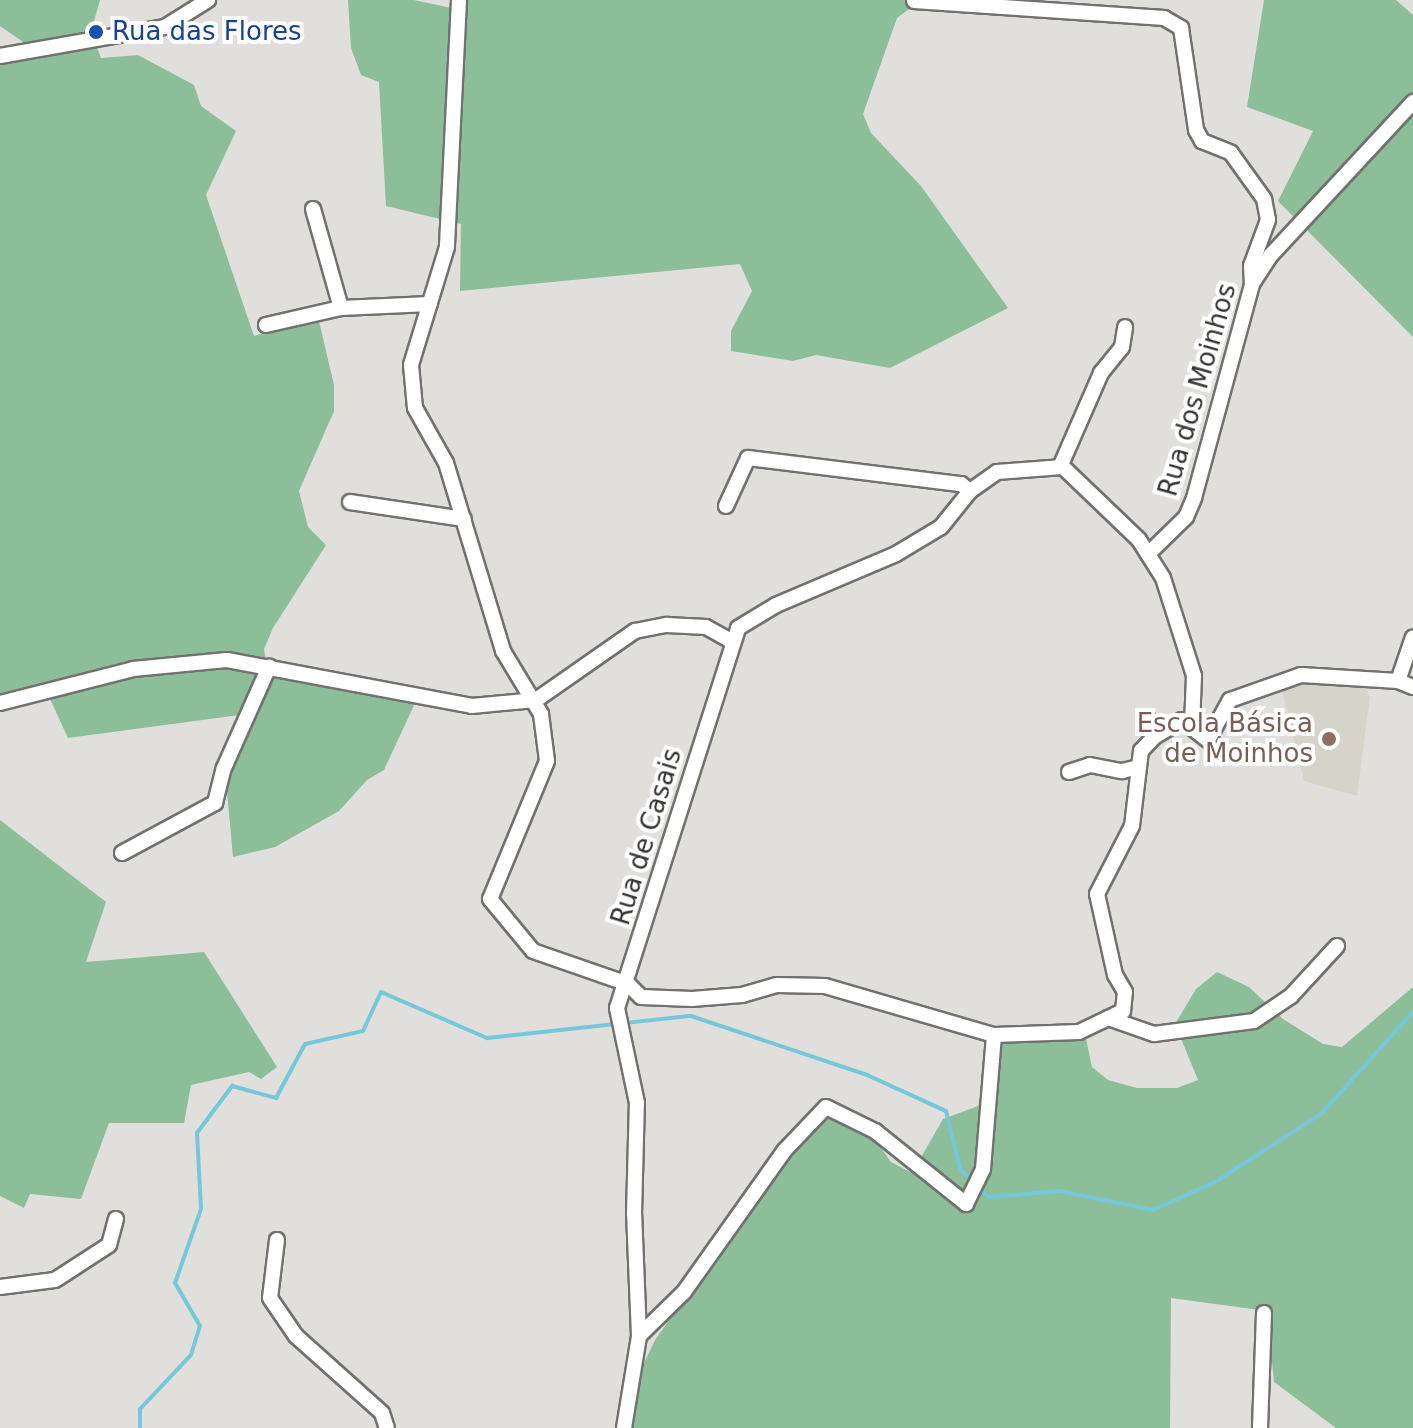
<!DOCTYPE html>
<meta charset="utf-8">
<style>
body{margin:0}
#map{position:relative;width:1413px;height:1428px;overflow:hidden;background:#e0dfdc;font-family:"DejaVu Sans",sans-serif}
div>[style]{position:absolute}
.built>*{inset:0;background:#d6d4c9}
.green>*{inset:0;background:#8cbe9a}
.stream>*{height:4px;margin:-2px;padding:0 2px;transform-origin:2px;border-radius:2px;background:#75c8db}
.roads{filter:drop-shadow(2px 0 #71716e) drop-shadow(-2px 0 #71716e) drop-shadow(0 2px #71716e) drop-shadow(0 -2px #71716e)}
.minor>*{height:14px;margin:-7px;padding:0 7px;transform-origin:7px;border-radius:7px;background:#fff}
.dots>*{width:22px;height:22px;translate:-50% -50%;box-sizing:border-box;border:4px solid #fff;border-radius:50%}
span{translate:-50% -50%;white-space:nowrap;text-align:center;line-height:1.15;-webkit-text-stroke:8px #fff;paint-order:stroke}
.transit-label{font-size:26px;color:#164399}
.left{translate:0 -50%;text-align:left}
.street-label{font-size:26px;color:#343433}
.education-label{font-size:26px;color:#785e54}
.right{translate:-100% -50%;text-align:right}
</style>
<div id="map">
<div class="built">
<i style="clip-path:polygon(1337px 683px,1365px 686px,1370px 697px,1357px 796px,1304px 781px,1281px 686px)"></i>
</div>
<div class="green">
<i style="clip-path:polygon(0 0,100px 0,91px 32px,101px 58px,138px 55px,194px 85px,201px 106px,236px 131px,206px 195px,254px 336px,318px 317px,334px 385px,334px 411px,299px 491px,308px 527px,326px 545px,273px 628px,264px 649px,267px 668px,417px 699px,384px 770px,367px 780px,339px 811px,275px 847px,233px 857px,226px 781px,247px 714px,68px 738px,50px 699px,0 707px,0 63px,33px 58px,26px 44px,0 26px)"></i>
<i style="clip-path:polygon(348px 0,414px 0,466px 11px,466px 0,921px 0,897px 18px,863px 114px,871px 133px,921px 186px,1008px 308px,890px 368px,816px 355px,793px 361px,731px 351px,731px 331px,752px 291px,740px 264px,460px 291px,461px 224px,386px 206px,379px 82px,361px 75px,351px 48px)"></i>
<i style="clip-path:polygon(1264px 0,1396px 0,1413px 15px,1413px 337px,1278px 201px,1313px 131px,1247px 107px)"></i>
<i style="clip-path:polygon(0 820px,106px 902px,86px 962px,204px 952px,277px 1067px,261px 1079px,249px 1072px,191px 1085px,184px 1123px,109px 1123px,81px 1199px,30px 1194px,24px 1208px,0 1196px)"></i>
<i style="clip-path:polygon(1217px 972px,1249px 987px,1283px 1019px,1323px 1044px,1342px 1047px,1413px 987px,1413px 1428px,1336px 1428px,1274px 1382px,1267px 1311px,1171px 1298px,1170px 1428px,626px 1428px,635px 1382px,655px 1340px,824px 1103px,868px 1130px,891px 1162px,912px 1173px,943px 1119px,978px 1106px,1000px 1043px,1014px 1034px,1086px 1039px,1092px 1067px,1108px 1080px,1137px 1088px,1177px 1088px,1198px 1080px,1175px 1024px,1196px 989px)"></i>
</div>
<div class="stream">
<i style="left:984px;top:1193px;width:6px;rotate:39deg"></i>
<i style="left:989px;top:1197px;width:71px;rotate:-4.8deg"></i>
<i style="left:1060px;top:1191px;width:95px;rotate:11.5deg"></i>
<i style="left:1153px;top:1210px;width:70px;rotate:-24.4deg"></i>
<i style="left:1217px;top:1181px;width:125px;rotate:-32.9deg"></i>
<i style="left:1322px;top:1113px;width:136px;rotate:-48deg"></i>
<i style="left:140px;top:1428px;width:19px;rotate:-90deg"></i>
<i style="left:140px;top:1409px;width:74px;rotate:-46.6deg"></i>
<i style="left:191px;top:1355px;width:30px;rotate:-73deg"></i>
<i style="left:200px;top:1326px;width:50px;rotate:-120.2deg"></i>
<i style="left:175px;top:1283px;width:78px;rotate:-70.6deg"></i>
<i style="left:201px;top:1209px;width:76px;rotate:-93deg"></i>
<i style="left:197px;top:1133px;width:59px;rotate:-53.3deg"></i>
<i style="left:232px;top:1086px;width:46px;rotate:15.3deg"></i>
<i style="left:276px;top:1098px;width:61px;rotate:-61.8deg"></i>
<i style="left:305px;top:1044px;width:59px;rotate:-12.6deg"></i>
<i style="left:363px;top:1031px;width:43px;rotate:-65.2deg"></i>
<i style="left:381px;top:992px;width:116px;rotate:23.5deg"></i>
<i style="left:487px;top:1038px;width:205px;rotate:-6.2deg"></i>
<i style="left:691px;top:1016px;width:186px;rotate:18.5deg"></i>
<i style="left:867px;top:1075px;width:87px;rotate:24.5deg"></i>
<i style="left:946px;top:1111px;width:60px;rotate:76.4deg"></i>
<i style="left:960px;top:1169px;width:10px;rotate:45deg"></i>
</div>
<div class="roads">
<div class="minor">
<i style="left:459px;top:0;width:247px;rotate:92.8deg"></i>
<i style="left:447px;top:247px;width:123px;rotate:107deg"></i>
<i style="left:411px;top:365px;width:43px;rotate:84.7deg"></i>
<i style="left:415px;top:408px;width:63px;rotate:60.6deg"></i>
<i style="left:446px;top:463px;width:196px;rotate:73.1deg"></i>
<i style="left:503px;top:651px;width:74px;rotate:58.9deg"></i>
<i style="left:541px;top:714px;width:47px;rotate:82.7deg"></i>
<i style="left:547px;top:761px;width:149px;rotate:112.4deg"></i>
<i style="left:490px;top:899px;width:67px;rotate:50.4deg"></i>
<i style="left:533px;top:951px;width:101px;rotate:19.2deg"></i>
<i style="left:628px;top:984px;width:18px;rotate:45deg"></i>
<i style="left:641px;top:997px;width:51px;rotate:2.2deg"></i>
<i style="left:692px;top:999px;width:50px;rotate:-4.6deg"></i>
<i style="left:742px;top:995px;width:36px;rotate:-16deg"></i>
<i style="left:777px;top:985px;width:48px;rotate:1.2deg"></i>
<i style="left:825px;top:986px;width:176px;rotate:16.2deg"></i>
<i style="left:994px;top:1035px;width:85px;rotate:-2deg"></i>
<i style="left:1079px;top:1032px;width:49px;rotate:-25.5deg"></i>
<i style="left:1123px;top:1011px;width:19px;rotate:-84deg"></i>
<i style="left:1125px;top:992px;width:20px;rotate:-120deg"></i>
<i style="left:1115px;top:975px;width:83px;rotate:-102.5deg"></i>
<i style="left:1097px;top:894px;width:76px;rotate:-62.8deg"></i>
<i style="left:1132px;top:826px;width:76px;rotate:-83.2deg"></i>
<i style="left:1141px;top:751px;width:19px;rotate:-47deg"></i>
<i style="left:1154px;top:737px;width:33px;rotate:-31deg"></i>
<i style="left:1182px;top:720px;width:33px;rotate:38deg"></i>
<i style="left:1208px;top:740px;width:46px;rotate:-61.2deg"></i>
<i style="left:1230px;top:700px;width:75px;rotate:-19.4deg"></i>
<i style="left:1301px;top:675px;width:97px;rotate:3.5deg"></i>
<i style="left:1398px;top:681px;width:16px;rotate:22deg"></i>
<i style="left:914px;top:1px;width:251px;rotate:3.9deg"></i>
<i style="left:1164px;top:18px;width:20px;rotate:30deg"></i>
<i style="left:1181px;top:28px;width:103px;rotate:81.6deg"></i>
<i style="left:1196px;top:130px;width:13px;rotate:61deg"></i>
<i style="left:1202px;top:141px;width:31px;rotate:22deg"></i>
<i style="left:1231px;top:153px;width:57px;rotate:54.3deg"></i>
<i style="left:1264px;top:199px;width:21px;rotate:79deg"></i>
<i style="left:1268px;top:220px;width:49px;rotate:110.3deg"></i>
<i style="left:1251px;top:266px;width:18px;rotate:87deg"></i>
<i style="left:0;top:56px;width:168px;rotate:-10deg"></i>
<i style="left:165px;top:27px;width:51px;rotate:-32.1deg"></i>
<i style="left:313px;top:209px;width:103px;rotate:74.2deg"></i>
<i style="left:266px;top:325px;width:77px;rotate:-12.8deg"></i>
<i style="left:341px;top:308px;width:89px;rotate:-2.6deg"></i>
<i style="left:1060px;top:467px;width:103px;rotate:-66.4deg"></i>
<i style="left:1101px;top:373px;width:33px;rotate:-51deg"></i>
<i style="left:1122px;top:347px;width:20px;rotate:-81deg"></i>
<i style="left:350px;top:502px;width:115px;rotate:8.5deg"></i>
<i style="left:726px;top:506px;width:53px;rotate:-65.4deg"></i>
<i style="left:748px;top:458px;width:215px;rotate:7deg"></i>
<i style="left:961px;top:484px;width:11px;rotate:38deg"></i>
<i style="left:1148px;top:554px;width:53px;rotate:-44.2deg"></i>
<i style="left:1186px;top:517px;width:21px;rotate:-67deg"></i>
<i style="left:1194px;top:498px;width:222px;rotate:-74.8deg"></i>
<i style="left:1252px;top:284px;width:35px;rotate:-57deg"></i>
<i style="left:1271px;top:255px;width:209px;rotate:-47.1deg"></i>
<i style="left:1398px;top:681px;width:46px;rotate:-71.2deg"></i>
<i style="left:0;top:703px;width:137px;rotate:-14.3deg"></i>
<i style="left:133px;top:669px;width:94px;rotate:-5.5deg"></i>
<i style="left:227px;top:660px;width:249px;rotate:10.6deg"></i>
<i style="left:472px;top:706px;width:64px;rotate:-5.4deg"></i>
<i style="left:536px;top:700px;width:121px;rotate:-34.9deg"></i>
<i style="left:635px;top:631px;width:33px;rotate:-11deg"></i>
<i style="left:667px;top:625px;width:39px;rotate:3deg"></i>
<i style="left:706px;top:627px;width:31px;rotate:29deg"></i>
<i style="left:1147px;top:717px;width:21px;rotate:71deg"></i>
<i style="left:1069px;top:772px;width:22px;rotate:-18deg"></i>
<i style="left:1090px;top:765px;width:33px;rotate:11deg"></i>
<i style="left:1122px;top:771px;width:17px;rotate:-13deg"></i>
<i style="left:122px;top:853px;width:106px;rotate:-28.3deg"></i>
<i style="left:215px;top:803px;width:36px;rotate:-76deg"></i>
<i style="left:224px;top:768px;width:111px;rotate:-66deg"></i>
<i style="left:1108px;top:1018px;width:49px;rotate:19.2deg"></i>
<i style="left:1154px;top:1034px;width:101px;rotate:-7.4deg"></i>
<i style="left:1254px;top:1021px;width:45px;rotate:-34deg"></i>
<i style="left:1291px;top:996px;width:68px;rotate:-47.4deg"></i>
<i style="left:277px;top:1240px;width:58px;rotate:96.9deg"></i>
<i style="left:270px;top:1298px;width:46px;rotate:55.6deg"></i>
<i style="left:296px;top:1336px;width:115px;rotate:41.8deg"></i>
<i style="left:382px;top:1413px;width:16px;rotate:72deg"></i>
<i style="left:0;top:1287px;width:55px;rotate:-7.3deg"></i>
<i style="left:55px;top:1280px;width:64px;rotate:-32.9deg"></i>
<i style="left:109px;top:1245px;width:27px;rotate:-75deg"></i>
<i style="left:639px;top:1336px;width:63px;rotate:-44.4deg"></i>
<i style="left:684px;top:1292px;width:174px;rotate:-54.6deg"></i>
<i style="left:785px;top:1150px;width:59px;rotate:-46.4deg"></i>
<i style="left:826px;top:1107px;width:55px;rotate:26.1deg"></i>
<i style="left:875px;top:1131px;width:117px;rotate:38.7deg"></i>
<i style="left:966px;top:1204px;width:39px;rotate:-64deg"></i>
<i style="left:983px;top:1169px;width:134px;rotate:-85.3deg"></i>
<i style="left:624px;top:1428px;width:93px;rotate:-80.7deg"></i>
<i style="left:639px;top:1336px;width:122px;rotate:-92.3deg"></i>
<i style="left:634px;top:1214px;width:111px;rotate:-88.5deg"></i>
<i style="left:637px;top:1103px;width:97px;rotate:-101.9deg"></i>
<i style="left:617px;top:1008px;width:399px;rotate:-72.3deg"></i>
<i style="left:738px;top:628px;width:44px;rotate:-31.2deg"></i>
<i style="left:776px;top:605px;width:130px;rotate:-23deg"></i>
<i style="left:896px;top:554px;width:52px;rotate:-31deg"></i>
<i style="left:941px;top:527px;width:46px;rotate:-51.1deg"></i>
<i style="left:970px;top:491px;width:33px;rotate:-35deg"></i>
<i style="left:997px;top:472px;width:66px;rotate:-4.3deg"></i>
<i style="left:1063px;top:467px;width:105px;rotate:43.8deg"></i>
<i style="left:1139px;top:540px;width:45px;rotate:57.7deg"></i>
<i style="left:1163px;top:578px;width:103px;rotate:72.4deg"></i>
<i style="left:1194px;top:676px;width:50px;rotate:92.3deg"></i>
<i style="left:1260px;top:1428px;width:115px;rotate:-88deg"></i>
</div>
</div>
<div class="dots">
<i style="left:96px;top:32px;background:#1a4fb4"></i>
<i style="left:1329px;top:739px;background:#8d6e63"></i>
</div>
<div class="transit-label">
<span class="left" style="left:112px;top:32px">Rua das Flores</span>
</div>
<div class="street-label">
<span style="left:1198px;top:390px;rotate:-74deg">Rua dos Moinhos</span>
<span style="left:647px;top:837px;rotate:-73deg">Rua de Casais</span>
</div>
<div class="education-label">
<span class="right" style="left:1313px;top:739px">Escola Básica<br>de Moinhos</span>
</div>
</div>
